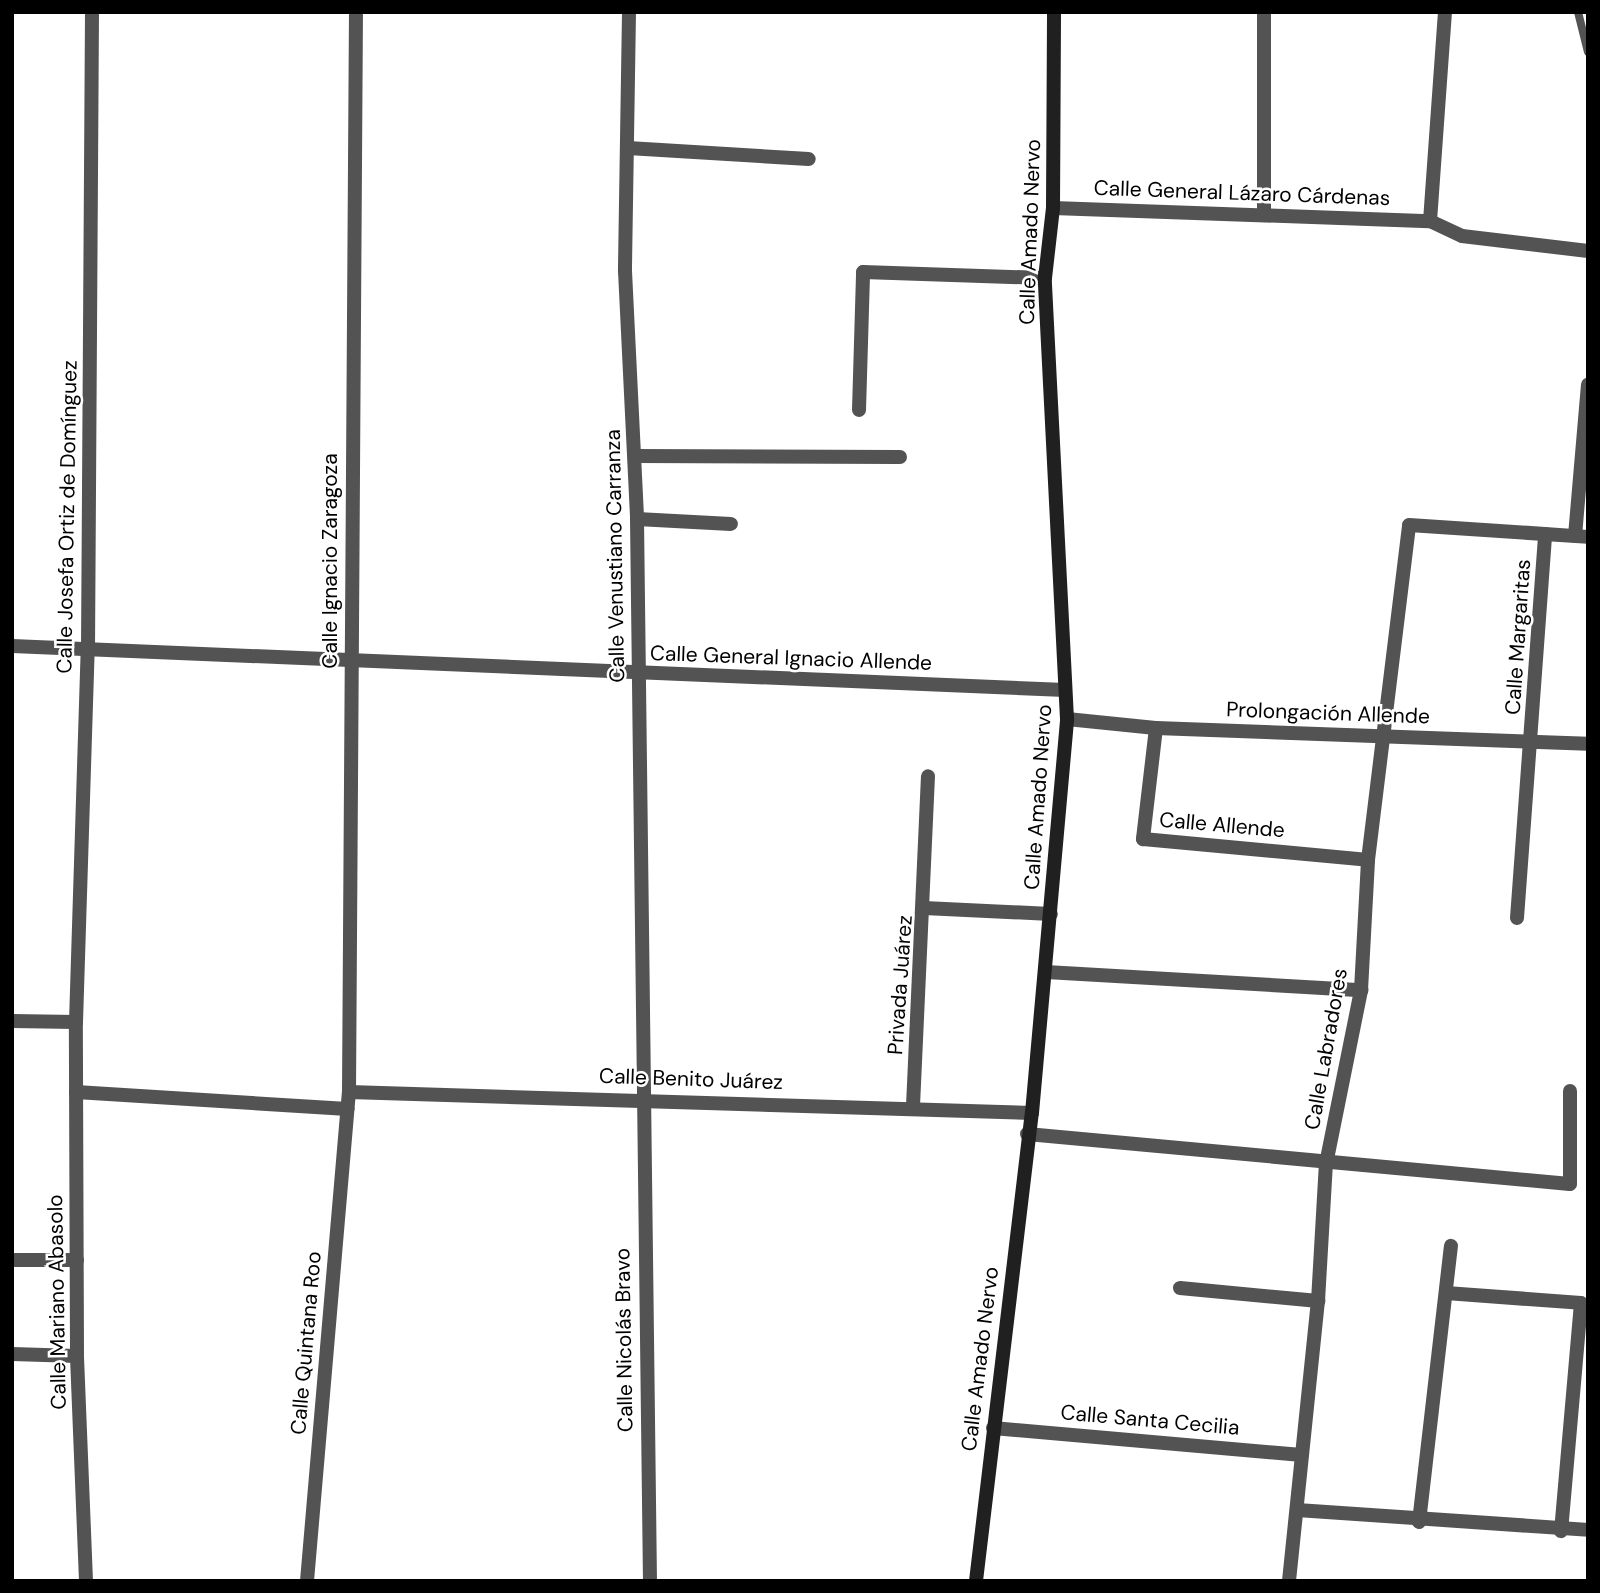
<!DOCTYPE html>
<meta charset="utf-8">
<style>
body{margin:0}
#map{position:relative;width:1600px;height:1593px;overflow:hidden;background:#fff;font-family:"DM Sans",sans-serif}
div>[style]{position:absolute}
.lane>*{height:8px;margin:-4px;padding:0 4px;transform-origin:4px;border-radius:4px;background:#535353}
.street>*{height:14px;margin:-7px;padding:0 7px;transform-origin:7px;border-radius:7px;background:#535353}
.secondary>*{height:14px;margin:-7px;padding:0 7px;transform-origin:7px;border-radius:7px;background:#202020}
span{translate:-50% -50%;white-space:nowrap;text-align:center;line-height:1.15;-webkit-text-stroke:5px #fff;paint-order:stroke}
.street-label{font-size:21px;color:#000}
.frame{position:absolute;inset:0;border:14px solid #000;pointer-events:none}
</style>
<div id="map">
<div class="lane">
<i style="left:1578px;top:12px;width:41px;rotate:76deg"></i>
</div>
<div class="street">
<i style="left:629px;top:12px;width:259px;rotate:90.9deg"></i>
<i style="left:625px;top:271px;width:248px;rotate:87.2deg"></i>
<i style="left:637px;top:519px;width:1062px;rotate:89.3deg"></i>
<i style="left:1264px;top:12px;width:203px;rotate:90deg"></i>
<i style="left:628px;top:148px;width:181px;rotate:3.5deg"></i>
<i style="left:1053px;top:208px;width:377px;rotate:2deg"></i>
<i style="left:1430px;top:221px;width:35px;rotate:25deg"></i>
<i style="left:1462px;top:236px;width:127px;rotate:6.8deg"></i>
<i style="left:1430px;top:221px;width:210px;rotate:-85.9deg"></i>
<i style="left:859px;top:410px;width:138px;rotate:-88.3deg"></i>
<i style="left:863px;top:272px;width:182px;rotate:1.9deg"></i>
<i style="left:635px;top:456px;width:265px;rotate:0.2deg"></i>
<i style="left:637px;top:519px;width:94px;rotate:3deg"></i>
<i style="left:1575px;top:536px;width:152px;rotate:-85.1deg"></i>
<i style="left:12px;top:646px;width:1054px;rotate:2.39deg"></i>
<i style="left:1067px;top:719px;width:89px;rotate:5.8deg"></i>
<i style="left:1156px;top:728px;width:432px;rotate:2.1deg"></i>
<i style="left:1156px;top:728px;width:112px;rotate:96.7deg"></i>
<i style="left:1143px;top:839px;width:226px;rotate:5.3deg"></i>
<i style="left:924px;top:908px;width:127px;rotate:2.7deg"></i>
<i style="left:1517px;top:918px;width:385px;rotate:-85.8deg"></i>
<i style="left:1046px;top:972px;width:316px;rotate:3.3deg"></i>
<i style="left:12px;top:1021px;width:64px;rotate:0.9deg"></i>
<i style="left:76px;top:1092px;width:272px;rotate:3.6deg"></i>
<i style="left:349px;top:1092px;width:683px;rotate:1.76deg"></i>
<i style="left:913px;top:1106px;width:330px;rotate:-87.4deg"></i>
<i style="left:1027px;top:1134px;width:545px;rotate:5.26deg"></i>
<i style="left:1570px;top:1184px;width:93px;rotate:-90deg"></i>
<i style="left:12px;top:1260px;width:65px"></i>
<i style="left:1180px;top:1288px;width:139px;rotate:5.4deg"></i>
<i style="left:1446px;top:1293px;width:135px;rotate:4.2deg"></i>
<i style="left:1581px;top:1303px;width:229px;rotate:95deg"></i>
<i style="left:12px;top:1354px;width:65px;rotate:1.8deg"></i>
<i style="left:993px;top:1428px;width:310px;rotate:5deg"></i>
<i style="left:1297px;top:1510px;width:292px;rotate:3.9deg"></i>
<i style="left:1419px;top:1522px;width:278px;rotate:-83.4deg"></i>
<i style="left:86px;top:1581px;width:225px;rotate:-92.3deg"></i>
<i style="left:77px;top:1356px;width:334px;rotate:-90.2deg"></i>
<i style="left:76px;top:1022px;width:373px;rotate:-88.2deg"></i>
<i style="left:88px;top:649px;width:637px;rotate:-89.64deg"></i>
<i style="left:307px;top:1581px;width:491px;rotate:-85.1deg"></i>
<i style="left:349px;top:1092px;width:1080px;rotate:-89.63deg"></i>
<i style="left:1289px;top:1581px;width:281px;rotate:-84.1deg"></i>
<i style="left:1318px;top:1301px;width:137px;rotate:-86.7deg"></i>
<i style="left:1326px;top:1164px;width:177px;rotate:-78.6deg"></i>
<i style="left:1361px;top:990px;width:130px;rotate:-86.9deg"></i>
<i style="left:1368px;top:860px;width:337px;rotate:-83deg"></i>
<i style="left:1409px;top:525px;width:179px;rotate:3.8deg"></i>
</div>
<div class="secondary">
<i style="left:976px;top:1581px;width:471px;rotate:-83.2deg"></i>
<i style="left:1032px;top:1113px;width:396px;rotate:-84.9deg"></i>
<i style="left:1067px;top:719px;width:442px;rotate:-92.9deg"></i>
<i style="left:1045px;top:278px;width:70px;rotate:-83.5deg"></i>
<i style="left:1053px;top:208px;width:196px;rotate:-89.7deg"></i>
</div>
<div class="street-label">
<span style="left:1242px;top:193px;rotate:2deg">Calle General Lázaro Cárdenas</span>
<span style="left:1030px;top:232px;rotate:-88deg">Calle Amado Nervo</span>
<span style="left:67px;top:517px;rotate:-89deg">Calle Josefa Ortiz de Domínguez</span>
<span style="left:615px;top:556px;rotate:-91deg">Calle Venustiano Carranza</span>
<span style="left:330px;top:561px;rotate:-90deg">Calle Ignacio Zaragoza</span>
<span style="left:1518px;top:637px;rotate:-86deg">Calle Margaritas</span>
<span style="left:791px;top:658px;rotate:2deg">Calle General Ignacio Allende</span>
<span style="left:1328px;top:713px;rotate:2deg">Prolongación Allende</span>
<span style="left:1038px;top:797px;rotate:-86deg">Calle Amado Nervo</span>
<span style="left:1222px;top:825px;rotate:5deg">Calle Allende</span>
<span style="left:900px;top:985px;rotate:-86deg">Privada Juárez</span>
<span style="left:1326px;top:1049px;rotate:-80deg">Calle Labradores</span>
<span style="left:691px;top:1079px;rotate:2deg">Calle Benito Juárez</span>
<span style="left:57px;top:1302px;rotate:-91deg">Calle Mariano Abasolo</span>
<span style="left:624px;top:1340px;rotate:-91deg">Calle Nicolás Bravo</span>
<span style="left:306px;top:1343px;rotate:-85deg">Calle Quintana Roo</span>
<span style="left:980px;top:1359px;rotate:-83deg">Calle Amado Nervo</span>
<span style="left:1150px;top:1420px;rotate:5deg">Calle Santa Cecilia</span>
</div>
<div class="frame"></div>
</div>
